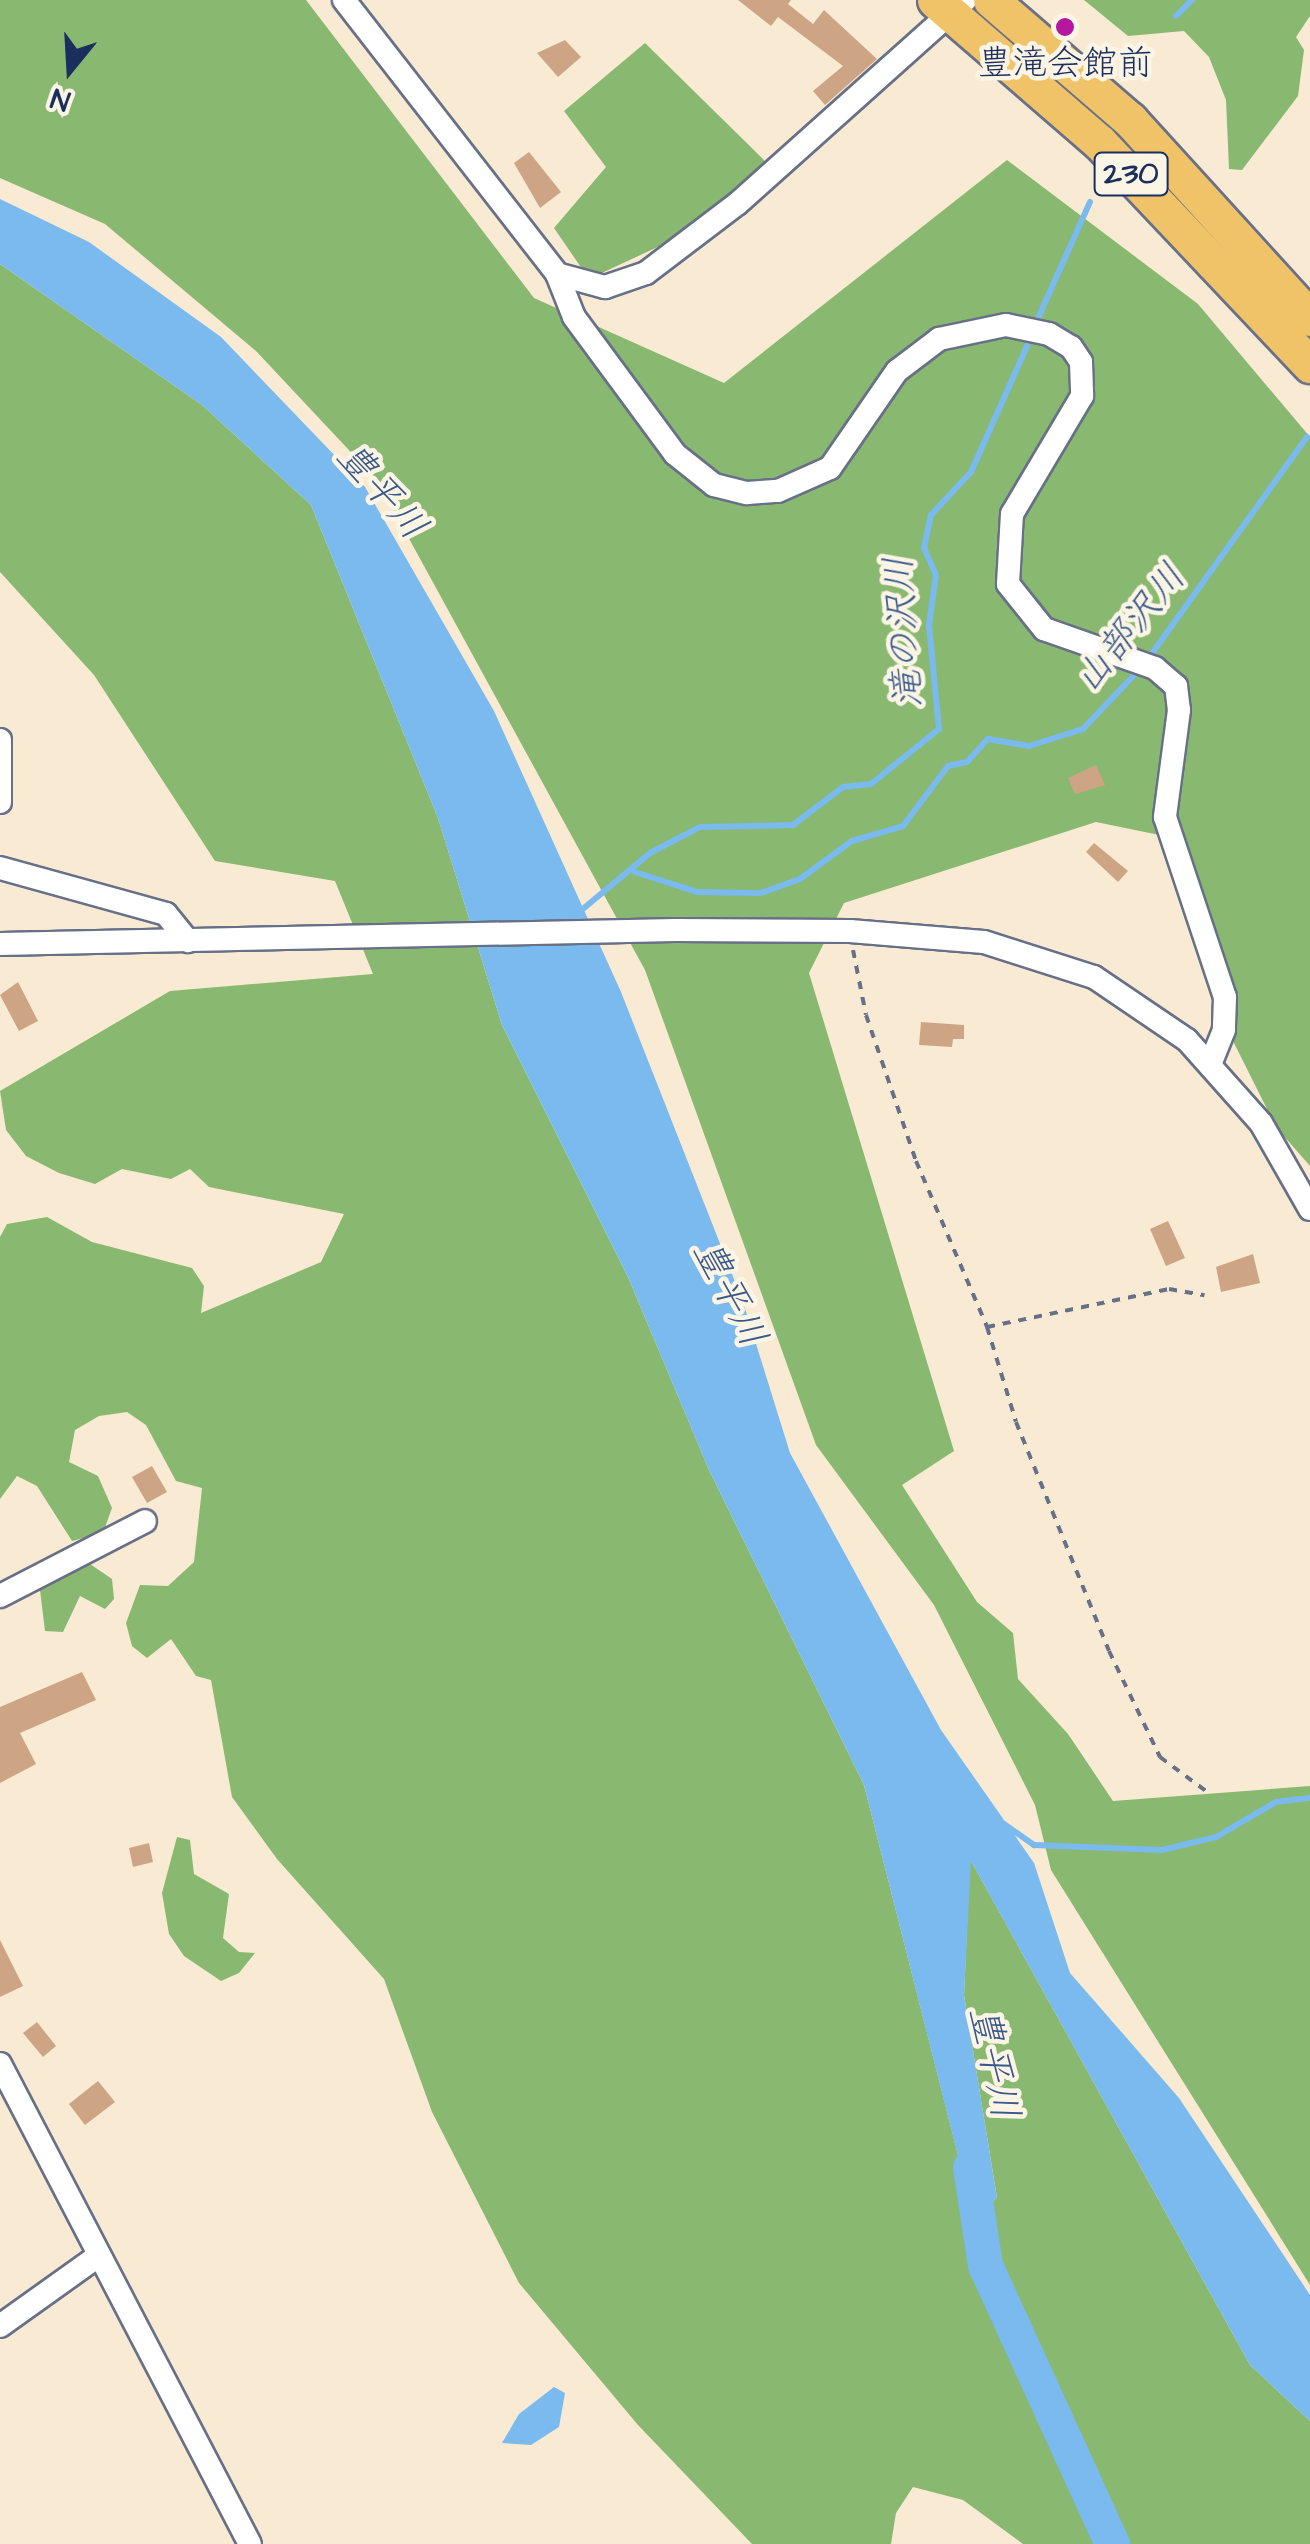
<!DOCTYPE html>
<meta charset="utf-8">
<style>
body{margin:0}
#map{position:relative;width:1310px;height:2544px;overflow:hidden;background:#f8ead3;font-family:"Architects Daughter","Klee One",sans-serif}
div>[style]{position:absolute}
.forest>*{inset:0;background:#89b871}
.water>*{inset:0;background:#7abaef}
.stream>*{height:6px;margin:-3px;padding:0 3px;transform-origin:3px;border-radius:3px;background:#7abaef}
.river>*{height:35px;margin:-17.5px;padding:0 17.5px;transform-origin:17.5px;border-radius:17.5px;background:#7abaef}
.building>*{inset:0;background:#cda584}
.path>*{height:4px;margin-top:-2px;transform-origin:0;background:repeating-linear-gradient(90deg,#687087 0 8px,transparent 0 16px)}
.roads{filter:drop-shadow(2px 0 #687087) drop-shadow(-2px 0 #687087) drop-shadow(0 2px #687087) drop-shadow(0 -2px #687087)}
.minor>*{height:22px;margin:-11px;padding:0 11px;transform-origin:11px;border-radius:11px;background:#fff}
.highway>*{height:35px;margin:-17.5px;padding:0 17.5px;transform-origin:17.5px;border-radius:17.5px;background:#f1c369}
.dots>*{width:28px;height:28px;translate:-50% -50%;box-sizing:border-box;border:5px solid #fcf5e5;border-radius:50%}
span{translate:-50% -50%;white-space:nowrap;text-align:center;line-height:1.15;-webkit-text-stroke:9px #fcf5e5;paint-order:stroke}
.shield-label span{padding:2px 8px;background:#fcf5e5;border:2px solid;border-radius:8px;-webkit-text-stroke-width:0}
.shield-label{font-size:32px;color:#1b2f5e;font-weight:700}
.poi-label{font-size:35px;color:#1b2f5e}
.water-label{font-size:38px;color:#38598a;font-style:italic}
.north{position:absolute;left:20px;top:20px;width:100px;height:100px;-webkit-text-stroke:8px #fcf5e5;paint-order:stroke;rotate:198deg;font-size:28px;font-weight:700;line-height:40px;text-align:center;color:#1b2f5e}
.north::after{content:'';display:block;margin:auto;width:35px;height:45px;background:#1b2f5e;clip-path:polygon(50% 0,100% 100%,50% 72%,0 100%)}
</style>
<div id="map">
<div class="forest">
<i style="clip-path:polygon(0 0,306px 0,534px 298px,724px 383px,1007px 160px,1198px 304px,1310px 437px,1310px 1166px,1276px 1127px,1234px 1043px,1233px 995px,1179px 839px,1096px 822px,844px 903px,809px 973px,954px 1451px,902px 1485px,977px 1602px,1013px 1633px,1018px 1679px,1068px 1734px,1113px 1801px,1310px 1786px,1310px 2285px,1051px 1870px,1035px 1805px,934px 1605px,816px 1445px,645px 970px,377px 480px,256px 351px,105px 224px,0 178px)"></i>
<i style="clip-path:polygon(1084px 0,1310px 0,1310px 16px,1296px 37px,1304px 50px,1298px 96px,1242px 170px,1229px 169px,1226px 100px,1209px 57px,1184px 31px,1128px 36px)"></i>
<i style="clip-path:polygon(645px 43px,771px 167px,709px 223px,589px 279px,554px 228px,606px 167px,564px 111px)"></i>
<i style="clip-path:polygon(0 264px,202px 405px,311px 505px,438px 818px,502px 1025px,628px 1277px,709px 1470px,864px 1785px,973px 2214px,997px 2198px,964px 1995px,970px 1859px,1250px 2365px,1310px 2421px,1310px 2544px,1023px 2544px,963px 2500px,913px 2487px,896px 2513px,891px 2544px,752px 2544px,638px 2425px,519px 2283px,432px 2112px,384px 1979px,277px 1859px,232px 1797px,211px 1680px,196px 1676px,171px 1639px,147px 1658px,132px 1646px,126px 1623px,140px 1585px,168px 1586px,194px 1562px,202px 1488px,176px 1481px,146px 1425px,127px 1412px,99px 1416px,75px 1430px,69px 1462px,98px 1476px,112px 1508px,103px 1533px,72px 1541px,37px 1486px,17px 1476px,0 1499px,0 1237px,7px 1224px,47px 1217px,92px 1242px,192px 1268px,204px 1286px,201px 1313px,321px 1262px,344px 1214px,209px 1187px,190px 1169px,171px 1179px,122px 1169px,95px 1184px,59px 1173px,26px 1156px,6px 1130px,0 1091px,170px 991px,373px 974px,335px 881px,215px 861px,94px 675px,0 572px)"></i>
<i style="clip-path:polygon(87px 1562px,112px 1579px,114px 1599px,105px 1609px,80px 1596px,63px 1632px,45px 1631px,40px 1590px)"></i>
<i style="clip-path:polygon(177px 1837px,190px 1840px,194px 1874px,229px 1894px,223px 1938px,239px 1952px,255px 1953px,239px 1973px,221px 1981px,184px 1956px,169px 1934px,162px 1893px)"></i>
</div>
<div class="water">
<i style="clip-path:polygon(0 199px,89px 242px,221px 337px,365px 487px,494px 711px,621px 992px,743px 1302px,790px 1453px,941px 1730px,1034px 1863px,1070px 1973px,1179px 2098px,1310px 2295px,1310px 2421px,1250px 2365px,971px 1861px,964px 1995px,997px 2198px,973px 2215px,864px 1785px,709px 1470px,628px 1277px,502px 1025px,438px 818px,311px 505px,202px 405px,0 264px)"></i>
<i style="clip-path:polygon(554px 2387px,565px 2393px,559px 2427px,531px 2445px,502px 2443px,519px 2414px)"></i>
</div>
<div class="stream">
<i style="left:1176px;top:16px;width:23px;rotate:-45deg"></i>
<i style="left:1039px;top:316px;width:125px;rotate:-65.9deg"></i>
<i style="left:1148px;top:659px;width:273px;rotate:-54.4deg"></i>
<i style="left:635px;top:872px;width:65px;rotate:17.9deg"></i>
<i style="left:697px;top:892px;width:64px;rotate:0.9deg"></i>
<i style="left:761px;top:893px;width:41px;rotate:-19.7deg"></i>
<i style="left:800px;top:879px;width:64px;rotate:-36.2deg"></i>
<i style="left:852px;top:841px;width:53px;rotate:-16.4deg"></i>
<i style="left:903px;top:826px;width:75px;rotate:-53.1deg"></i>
<i style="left:948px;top:766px;width:19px;rotate:-12deg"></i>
<i style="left:967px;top:762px;width:31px;rotate:-48deg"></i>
<i style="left:988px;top:739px;width:42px;rotate:9.7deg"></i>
<i style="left:1029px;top:746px;width:57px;rotate:-17.5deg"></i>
<i style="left:1083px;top:729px;width:83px;rotate:-46.5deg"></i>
<i style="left:578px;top:913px;width:94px;rotate:-39.8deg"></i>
<i style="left:650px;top:853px;width:56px;rotate:-27.5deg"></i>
<i style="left:700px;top:827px;width:93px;rotate:-1.2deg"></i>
<i style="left:793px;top:825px;width:63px;rotate:-37.2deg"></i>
<i style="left:843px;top:787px;width:28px;rotate:-6deg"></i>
<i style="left:871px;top:784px;width:87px;rotate:-39deg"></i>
<i style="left:939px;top:729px;width:104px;rotate:-95.5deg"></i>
<i style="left:929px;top:625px;width:50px;rotate:-82deg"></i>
<i style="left:936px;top:575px;width:30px;rotate:-114deg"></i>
<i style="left:924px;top:548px;width:34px;rotate:-78deg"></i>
<i style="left:931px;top:515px;width:59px;rotate:-47.1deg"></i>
<i style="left:971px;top:472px;width:138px;rotate:-66deg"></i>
<i style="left:1004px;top:1824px;width:37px;rotate:35deg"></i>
<i style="left:1034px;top:1845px;width:128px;rotate:2.2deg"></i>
<i style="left:1162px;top:1850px;width:56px;rotate:-13.5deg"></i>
<i style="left:1216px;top:1837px;width:69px;rotate:-30.3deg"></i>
<i style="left:1276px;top:1802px;width:34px;rotate:-7deg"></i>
</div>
<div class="river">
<i style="left:970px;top:2167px;width:99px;rotate:81.3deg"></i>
<i style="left:985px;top:2265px;width:307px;rotate:65.5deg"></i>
</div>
<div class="building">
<i style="clip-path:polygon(738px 0,791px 0,788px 4px,813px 24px,824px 10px,877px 59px,825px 105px,813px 91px,843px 66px,778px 17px,771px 26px)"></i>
<i style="clip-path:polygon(565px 40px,581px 57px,558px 77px,537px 53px)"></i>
<i style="clip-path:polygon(529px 152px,561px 192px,540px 208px,514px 163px)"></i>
<i style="clip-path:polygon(1096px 765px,1105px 785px,1075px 794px,1068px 778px)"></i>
<i style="clip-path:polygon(1094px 843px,1128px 871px,1118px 882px,1086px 852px)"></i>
<i style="clip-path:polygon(18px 982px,38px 1021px,19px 1031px,0 995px)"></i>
<i style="clip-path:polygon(921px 1022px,964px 1025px,964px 1039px,953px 1039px,952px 1047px,919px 1045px)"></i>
<i style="clip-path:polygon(1168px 1221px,1185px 1258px,1166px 1266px,1150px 1229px)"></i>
<i style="clip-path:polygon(1253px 1254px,1260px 1283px,1221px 1292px,1216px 1267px)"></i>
<i style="clip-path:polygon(152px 1466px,167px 1492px,147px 1503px,132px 1477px)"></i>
<i style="clip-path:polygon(82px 1672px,96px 1700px,20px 1733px,36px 1764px,0 1783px,0 1707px)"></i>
<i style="clip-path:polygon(149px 1843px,153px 1862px,133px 1867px,129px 1848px)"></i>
<i style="clip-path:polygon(0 1940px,23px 1986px,0 1997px)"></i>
<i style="clip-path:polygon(37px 2022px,56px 2046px,43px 2057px,23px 2033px)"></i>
<i style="clip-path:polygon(98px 2081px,115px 2102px,85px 2125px,69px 2104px)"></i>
</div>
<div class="path">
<i style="left:853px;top:950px;width:66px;rotate:78.7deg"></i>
<i style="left:866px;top:1015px;width:154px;rotate:71.1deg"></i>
<i style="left:916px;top:1161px;width:181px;rotate:66.8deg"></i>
<i style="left:987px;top:1327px;width:99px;rotate:73deg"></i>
<i style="left:1016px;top:1422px;width:247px;rotate:67.9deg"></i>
<i style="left:1109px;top:1651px;width:118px;rotate:64.3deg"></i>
<i style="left:1160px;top:1757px;width:57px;rotate:36.5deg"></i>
<i style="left:987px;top:1327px;width:186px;rotate:-11.8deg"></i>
<i style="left:1169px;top:1289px;width:36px;rotate:10deg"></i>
</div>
<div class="roads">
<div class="minor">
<i style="left:344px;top:0;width:347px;rotate:52.1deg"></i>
<i style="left:557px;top:274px;width:50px;rotate:15.2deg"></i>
<i style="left:605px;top:287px;width:43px;rotate:-18.9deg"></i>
<i style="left:646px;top:273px;width:114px;rotate:-37.2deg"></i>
<i style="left:737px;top:204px;width:306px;rotate:-41.8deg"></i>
<i style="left:557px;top:274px;width:46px;rotate:68.4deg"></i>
<i style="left:574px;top:317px;width:170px;rotate:53.6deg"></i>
<i style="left:675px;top:454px;width:50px;rotate:38.5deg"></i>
<i style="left:714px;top:485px;width:34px;rotate:14deg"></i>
<i style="left:747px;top:493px;width:31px;rotate:-4deg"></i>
<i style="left:778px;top:491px;width:57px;rotate:-23.9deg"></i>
<i style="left:830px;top:468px;width:118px;rotate:-55.4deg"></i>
<i style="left:897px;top:371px;width:53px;rotate:-37.3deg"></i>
<i style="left:939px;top:339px;width:68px;rotate:-11.8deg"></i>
<i style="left:1006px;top:325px;width:44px;rotate:11.8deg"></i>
<i style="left:1049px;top:334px;width:26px;rotate:31deg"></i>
<i style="left:1071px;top:347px;width:18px;rotate:56deg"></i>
<i style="left:1081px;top:362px;width:34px;rotate:88deg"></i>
<i style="left:1082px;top:396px;width:137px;rotate:120.7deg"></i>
<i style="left:1012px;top:514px;width:70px;rotate:93.3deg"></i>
<i style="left:1008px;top:584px;width:58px;rotate:51.3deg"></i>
<i style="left:1044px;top:629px;width:118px;rotate:19.4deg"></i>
<i style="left:1155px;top:668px;width:28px;rotate:41deg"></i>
<i style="left:1176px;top:686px;width:24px;rotate:83deg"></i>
<i style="left:1179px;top:710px;width:108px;rotate:97.5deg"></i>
<i style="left:1165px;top:817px;width:190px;rotate:71.6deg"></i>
<i style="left:1225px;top:997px;width:33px;rotate:92deg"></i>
<i style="left:1224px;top:1030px;width:35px;rotate:112deg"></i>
<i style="left:0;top:740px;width:62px;rotate:90deg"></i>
<i style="left:0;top:868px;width:172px;rotate:15.5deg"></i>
<i style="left:166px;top:914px;width:35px;rotate:51deg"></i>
<i style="left:0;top:944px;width:675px;rotate:-1.19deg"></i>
<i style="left:675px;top:930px;width:175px;rotate:0.3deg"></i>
<i style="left:850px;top:931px;width:134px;rotate:4.7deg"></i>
<i style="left:984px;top:942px;width:115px;rotate:17.7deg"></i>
<i style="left:1094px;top:977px;width:112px;rotate:34.1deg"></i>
<i style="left:1187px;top:1040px;width:111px;rotate:48.3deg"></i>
<i style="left:1261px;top:1123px;width:99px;rotate:60.3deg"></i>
<i style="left:0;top:1596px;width:163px;rotate:-27.3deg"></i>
<i style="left:0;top:2064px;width:541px;rotate:62.49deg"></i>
<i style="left:0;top:2326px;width:120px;rotate:-35.5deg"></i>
</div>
<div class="highway">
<i style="left:935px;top:0;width:218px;rotate:40.9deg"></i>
<i style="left:1100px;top:143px;width:306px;rotate:46.6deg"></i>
<i style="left:991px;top:0;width:184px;rotate:40.8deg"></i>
<i style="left:1130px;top:120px;width:268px;rotate:47.7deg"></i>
</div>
</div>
<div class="dots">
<i style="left:1065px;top:27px;background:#b5179e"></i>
</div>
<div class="shield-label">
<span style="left:1131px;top:174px">230</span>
</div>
<div class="poi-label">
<span style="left:1065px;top:64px">豊滝会館前</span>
</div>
<div class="water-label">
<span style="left:381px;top:492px;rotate:49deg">豊平川</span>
<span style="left:1131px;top:629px;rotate:-51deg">山部沢川</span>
<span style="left:905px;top:632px;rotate:-94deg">滝の沢川</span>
<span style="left:729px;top:1294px;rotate:63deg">豊平川</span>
<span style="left:993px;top:2063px;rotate:78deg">豊平川</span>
</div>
<div class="north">N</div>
</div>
